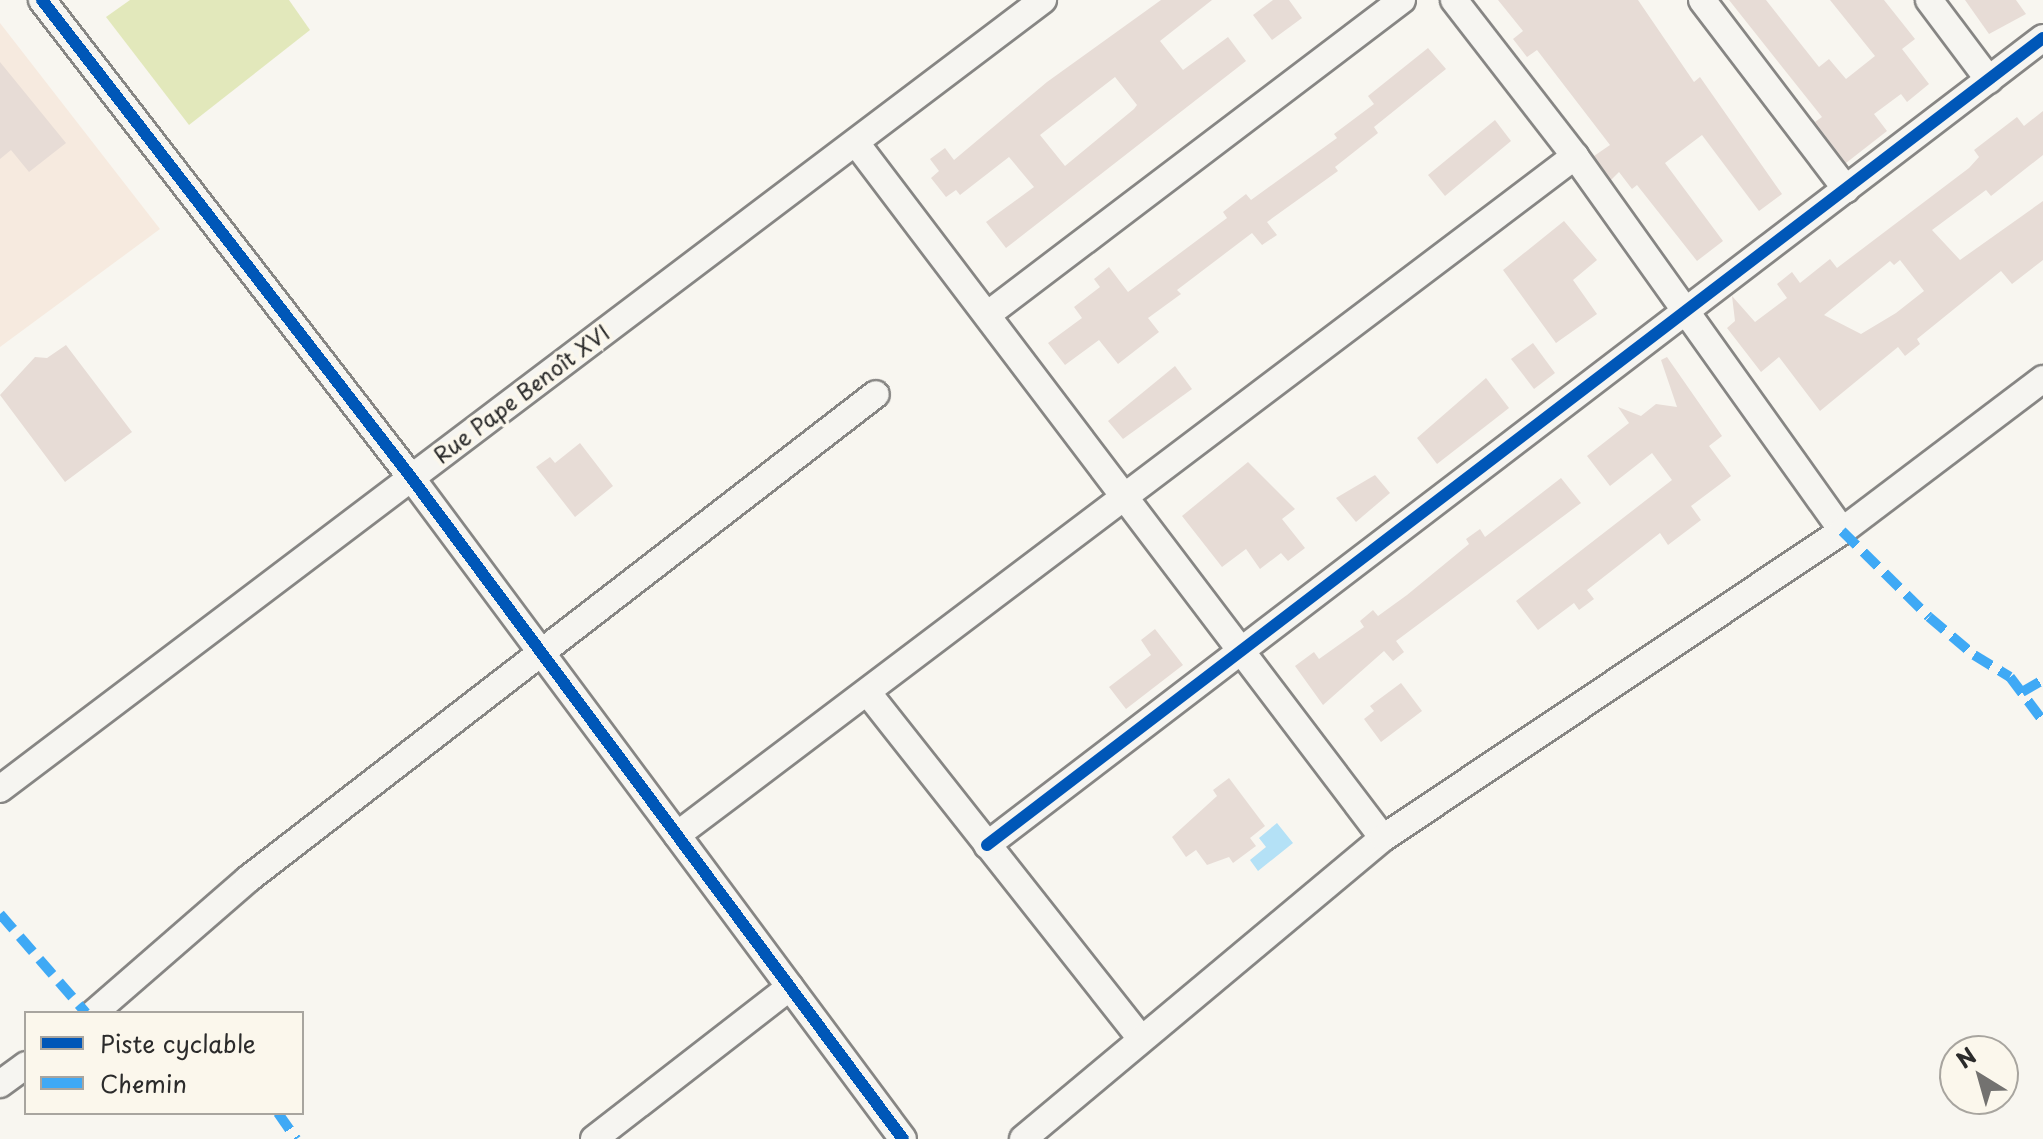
<!DOCTYPE html>
<meta charset="utf-8">
<style>
body{margin:0}
#map{position:relative;width:2043px;height:1139px;overflow:hidden;background:#f8f6f0;font-family:"Playpen Sans",sans-serif}
div>[style]{position:absolute}
.built>*{inset:0;background:#f6eadf}
.green>*{inset:0;background:#e2e8bb}
.water>*{inset:0;background:#b4e1f6}
.building>*{inset:0;background:#e7dcd6}
.roads{filter:drop-shadow(2px 0 #878684) drop-shadow(-2px 0 #878684) drop-shadow(0 2px #878684) drop-shadow(0 -2px #878684)}
.street>*{height:26px;margin:-13px;padding:0 13px;transform-origin:13px;border-radius:13px;background:#f6f5f1}
.quiet>*{height:10px;margin-top:-5px;transform-origin:0;background:repeating-linear-gradient(90deg,#3fa9f5 0 20px,transparent 0 30px)}
.cycleway>*{height:12px;margin:-6px;padding:0 6px;transform-origin:6px;border-radius:6px;background:#0057b8}
span{translate:-50% -50%;white-space:nowrap;text-align:center;line-height:1.15;-webkit-text-stroke:7px #fbf7ec;paint-order:stroke}
.street-label{font-size:22px;color:#2b2b2b}
.legend{position:absolute;left:24px;top:1011px;width:280px;height:104px;box-sizing:border-box;background:#fbf7ec;border:2px solid #a8a59f;margin:0;padding:10px 14px;list-style:none;font-size:24px;color:#2b2b2b}
.legend li{display:flex;align-items:center;gap:16px;height:40px}
.legend b{width:40px;border:2px solid #a8a59f}
.north{position:absolute;left:1939px;top:1035px;width:80px;height:80px;box-sizing:border-box;background:#fbf7ec;border:2px solid #a8a59f;border-radius:50%;rotate:323deg;font-size:22px;font-weight:700;line-height:32px;text-align:center;color:#2b2b2b}
.north::after{content:'';display:block;margin:auto;width:28px;height:36px;background:#737270;clip-path:polygon(50% 0,100% 100%,50% 72%,0 100%)}
</style>
<div id="map">
<div class="built">
<i style="clip-path:polygon(0 23px,160px 229px,0 347px)"></i>
</div>
<div class="green">
<i style="clip-path:polygon(130px 0,289px 0,310px 30px,189px 125px,106px 17px)"></i>
</div>
<div class="water">
<i style="clip-path:polygon(1277px 823px,1293px 843px,1258px 871px,1250px 860px,1266px 847px,1259px 838px)"></i>
</div>
<div class="building">
<i style="clip-path:polygon(evenodd,1161px 0,1212px 0,1160px 41px,1183px 70px,1228px 37px,1246px 61px,1006px 248px,986px 222px,1034px 187px,1009px 157px,960px 195px,956px 190px,946px 197px,931px 178px,939px 171px,930px 159px,945px 148px,954px 160px,1047px 82px,1161px 0,1115px 77px,1137px 105px,1134px 109px,1065px 166px,1040px 135px,1115px 77px)"></i>
<i style="clip-path:polygon(1273px 0,1289px 0,1302px 18px,1272px 40px,1253px 15px)"></i>
<i style="clip-path:polygon(1498px 0,1638px 0,1694px 82px,1700px 77px,1782px 194px,1759px 211px,1702px 135px,1665px 163px,1723px 241px,1697px 261px,1637px 185px,1632px 189px,1619px 172px,1611px 180px,1594px 156px,1610px 145px,1537px 50px,1527px 57px,1513px 39px,1523px 31px)"></i>
<i style="clip-path:polygon(1729px 0,1766px 0,1819px 67px,1829px 59px,1846px 79px,1875px 56px,1830px 0,1884px 0,1915px 39px,1902px 49px,1929px 84px,1907px 102px,1901px 94px,1874px 114px,1887px 131px,1846px 163px,1815px 122px,1822px 117px)"></i>
<i style="clip-path:polygon(1965px 0,2016px 0,2026px 14px,1989px 34px)"></i>
<i style="clip-path:polygon(1428px 48px,1446px 69px,1374px 127px,1378px 133px,1335px 167px,1338px 171px,1267px 222px,1277px 235px,1262px 245px,1252px 233px,1177px 290px,1181px 294px,1148px 318px,1159px 332px,1118px 364px,1099px 340px,1065px 365px,1048px 343px,1082px 318px,1074px 307px,1100px 287px,1094px 279px,1109px 267px,1128px 292px,1227px 218px,1223px 212px,1246px 194px,1251px 200px,1337px 138px,1334px 134px,1374px 104px,1368px 96px)"></i>
<i style="clip-path:polygon(0 62px,66px 143px,29px 172px,11px 150px,0 159px)"></i>
<i style="clip-path:polygon(evenodd,2043px 111px,2043px 155px,1991px 196px,1986px 190px,1932px 230px,1960px 260px,2043px 201px,2043px 260px,2012px 284px,2001px 271px,1917px 339px,1920px 344px,1905px 356px,1898px 347px,1820px 411px,1779px 357px,1761px 372px,1727px 328px,1735px 321px,1732px 296px,1755px 322px,1787px 298px,1777px 284px,1792px 272px,1800px 283px,1830px 259px,1837px 268px,1969px 168px,1979px 157px,1974px 150px,2017px 117px,2024px 126px,2043px 111px,1900px 260px,1924px 291px,1896px 313px,1861px 334px,1824px 315px,1890px 261px,1894px 265px,1900px 260px)"></i>
<i style="clip-path:polygon(1495px 120px,1511px 141px,1445px 196px,1428px 175px)"></i>
<i style="clip-path:polygon(1564px 221px,1597px 260px,1573px 280px,1597px 314px,1556px 343px,1503px 270px)"></i>
<i style="clip-path:polygon(1533px 343px,1555px 373px,1534px 389px,1511px 359px)"></i>
<i style="clip-path:polygon(66px 345px,132px 432px,65px 482px,0 395px,35px 357px,47px 358px)"></i>
<i style="clip-path:polygon(1667px 357px,1722px 436px,1709px 446px,1731px 476px,1691px 506px,1701px 520px,1668px 545px,1660px 533px,1587px 590px,1594px 599px,1579px 610px,1574px 603px,1538px 630px,1516px 601px,1672px 480px,1652px 453px,1610px 486px,1587px 456px,1629px 423px,1618px 407px,1641px 416px,1656px 404px,1677px 407px,1661px 360px)"></i>
<i style="clip-path:polygon(1175px 366px,1192px 389px,1123px 439px,1108px 421px)"></i>
<i style="clip-path:polygon(1486px 378px,1509px 408px,1437px 464px,1417px 438px)"></i>
<i style="clip-path:polygon(580px 443px,613px 486px,575px 517px,536px 467px,550px 457px,555px 463px)"></i>
<i style="clip-path:polygon(1248px 462px,1295px 509px,1282px 519px,1305px 548px,1288px 561px,1281px 553px,1260px 569px,1246px 549px,1222px 567px,1182px 516px)"></i>
<i style="clip-path:polygon(1375px 475px,1390px 493px,1356px 522px,1336px 498px)"></i>
<i style="clip-path:polygon(1561px 478px,1581px 503px,1396px 641px,1404px 652px,1393px 661px,1384px 651px,1323px 705px,1295px 666px,1314px 652px,1319px 659px,1364px 627px,1360px 621px,1373px 610px,1378px 616px,1407px 595px,1469px 544px,1466px 539px,1480px 529px,1485px 537px)"></i>
<i style="clip-path:polygon(1155px 629px,1183px 665px,1126px 709px,1109px 687px,1151px 655px,1141px 640px)"></i>
<i style="clip-path:polygon(1401px 683px,1422px 711px,1381px 742px,1364px 719px,1374px 711px,1370px 706px)"></i>
<i style="clip-path:polygon(1229px 778px,1265px 826px,1250px 838px,1256px 846px,1233px 863px,1229px 857px,1207px 865px,1196px 850px,1186px 857px,1172px 837px,1217px 796px,1213px 790px)"></i>
</div>
<div class="roads">
<div class="street">
<i style="left:42px;top:0;width:602px;rotate:52.29deg"></i>
<i style="left:410px;top:476px;width:826px;rotate:53.37deg"></i>
<i style="left:1454px;top:0;width:197px;rotate:52.2deg"></i>
<i style="left:1575px;top:156px;width:460px;rotate:54.5deg"></i>
<i style="left:1702px;top:0;width:238px;rotate:52.7deg"></i>
<i style="left:1929px;top:0;width:100px;rotate:53.1deg"></i>
<i style="left:856px;top:143px;width:872px;rotate:52.83deg"></i>
<i style="left:987px;top:315px;width:521px;rotate:-37.2deg"></i>
<i style="left:868px;top:693px;width:439px;rotate:51.7deg"></i>
<i style="left:0;top:789px;width:1308px;rotate:-37.11deg"></i>
<i style="left:677px;top:835px;width:1126px;rotate:-37.09deg"></i>
<i style="left:987px;top:845px;width:1329px;rotate:-37.39deg"></i>
<i style="left:94px;top:1013px;width:204px;rotate:-41deg"></i>
<i style="left:248px;top:879px;width:793px;rotate:-37.68deg"></i>
<i style="left:0;top:1084px;width:32px;rotate:-36deg"></i>
<i style="left:594px;top:1139px;width:248px;rotate:-37.8deg"></i>
<i style="left:1023px;top:1139px;width:469px;rotate:-39.9deg"></i>
<i style="left:1383px;top:838px;width:552px;rotate:-33.78deg"></i>
<i style="left:1842px;top:531px;width:252px;rotate:-37.1deg"></i>
</div>
</div>
<div class="quiet">
<i style="left:1842px;top:531px;width:122px;rotate:44.7deg"></i>
<i style="left:1929px;top:617px;width:59px;rotate:40.2deg"></i>
<i style="left:1974px;top:655px;width:42px;rotate:31.4deg"></i>
<i style="left:2010px;top:677px;width:55px;rotate:53.1deg"></i>
<i style="left:2022px;top:692px;width:24px;rotate:-30deg"></i>
<i style="left:0;top:914px;width:131px;rotate:49deg"></i>
<i style="left:278px;top:1113px;width:32px;rotate:55deg"></i>
</div>
<div class="cycleway">
<i style="left:42px;top:0;width:602px;rotate:52.29deg"></i>
<i style="left:410px;top:476px;width:826px;rotate:53.37deg"></i>
<i style="left:987px;top:845px;width:1329px;rotate:-37.39deg"></i>
</div>
<div class="street-label">
<span style="left:521px;top:393px;rotate:-37deg">Rue Pape Benoît XVI</span>
</div>
<ul class="legend">
<li><b style="height:10px;background:#0057b8"></b>Piste cyclable</li>
<li><b style="height:10px;background:#3fa9f5"></b>Chemin</li>
</ul>
<div class="north">N</div>
</div>
